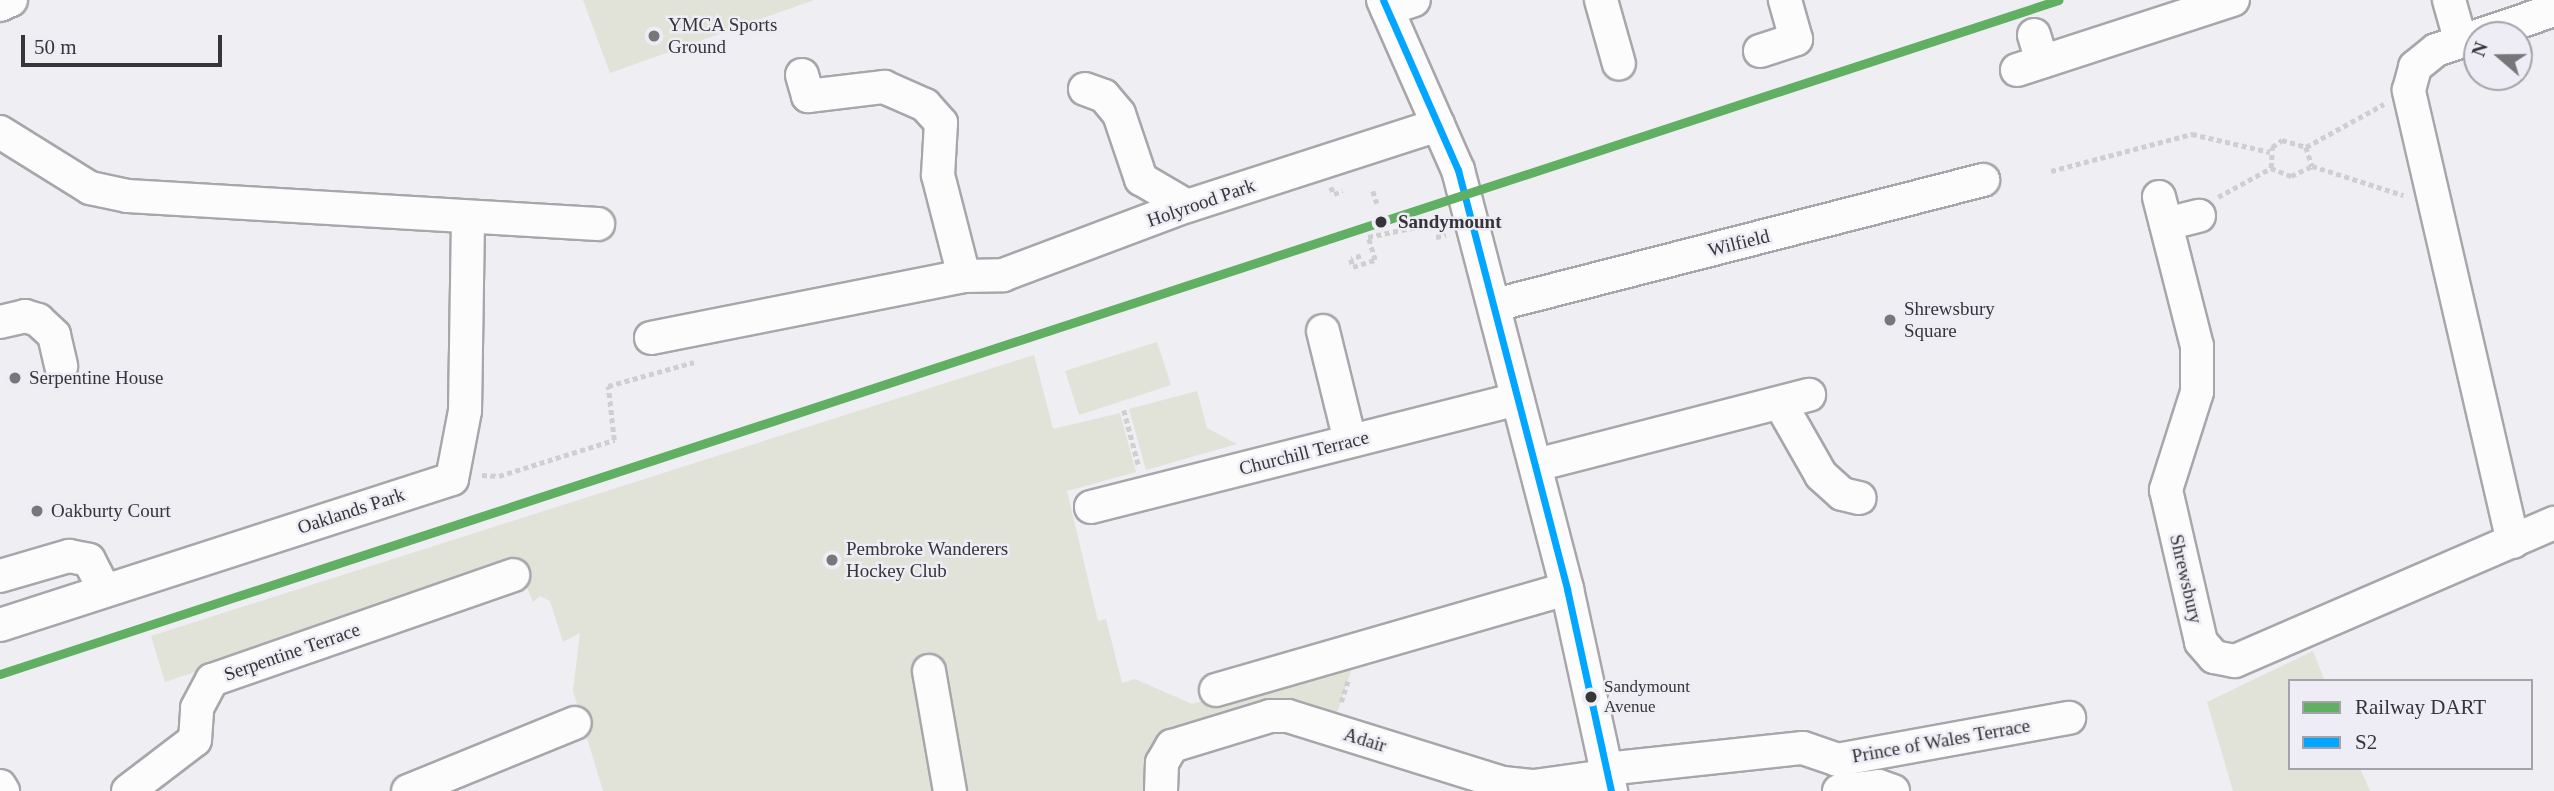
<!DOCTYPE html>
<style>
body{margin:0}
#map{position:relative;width:2554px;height:791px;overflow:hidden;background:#efeef2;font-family:"Times New Roman",serif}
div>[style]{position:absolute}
.green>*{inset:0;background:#e1e2d8}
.path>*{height:4.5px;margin-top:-2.25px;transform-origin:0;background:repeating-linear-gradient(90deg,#cfcfd0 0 5px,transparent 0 8.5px)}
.roads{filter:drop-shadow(2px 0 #a8a6aa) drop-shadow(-2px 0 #a8a6aa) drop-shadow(0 2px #a8a6aa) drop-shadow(0 -2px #a8a6aa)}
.minor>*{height:32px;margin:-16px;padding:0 16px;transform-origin:16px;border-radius:16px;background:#fdfcfd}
.bus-1>*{height:7px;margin:-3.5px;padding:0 3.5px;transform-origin:3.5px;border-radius:3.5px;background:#00a6ff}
.rail-1>*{height:9px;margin:-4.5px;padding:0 4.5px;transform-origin:4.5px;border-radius:4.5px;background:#60af63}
.dots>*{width:19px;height:19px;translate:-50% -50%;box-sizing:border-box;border:4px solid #eeecf4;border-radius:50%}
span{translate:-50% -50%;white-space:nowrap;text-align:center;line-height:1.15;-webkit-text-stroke:5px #eeecf4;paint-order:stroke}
.bus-label{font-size:17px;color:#363538}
.left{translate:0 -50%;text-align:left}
.poi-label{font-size:19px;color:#363538}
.street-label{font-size:19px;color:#363538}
.stop-label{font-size:19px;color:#363538;font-weight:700}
.legend{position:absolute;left:2288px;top:679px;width:245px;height:91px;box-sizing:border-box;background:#eeecf4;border:2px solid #a4a3a9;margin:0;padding:9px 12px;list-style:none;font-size:21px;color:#363538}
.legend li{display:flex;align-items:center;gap:14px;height:35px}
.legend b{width:35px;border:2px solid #a4a3a9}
.north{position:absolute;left:2463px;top:21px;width:70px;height:70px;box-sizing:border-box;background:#eeecf4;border:2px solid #a4a3a9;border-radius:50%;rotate:290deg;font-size:19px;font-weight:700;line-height:28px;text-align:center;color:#363538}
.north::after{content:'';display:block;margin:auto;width:24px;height:32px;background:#777679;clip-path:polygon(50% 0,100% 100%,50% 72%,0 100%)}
.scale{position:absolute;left:21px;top:35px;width:201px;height:32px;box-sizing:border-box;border:4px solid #363538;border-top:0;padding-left:9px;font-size:21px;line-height:24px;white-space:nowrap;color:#363538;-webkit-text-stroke:5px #eeecf4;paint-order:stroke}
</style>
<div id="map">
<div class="green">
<i style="clip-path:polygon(583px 0,814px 0,610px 73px)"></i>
<i style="clip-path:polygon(1157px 342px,1171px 385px,1079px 415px,1065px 371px)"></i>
<i style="clip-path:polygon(1034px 355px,1053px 429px,1120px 413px,1136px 472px,1067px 491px,1098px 621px,1106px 619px,1122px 683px,1135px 679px,1192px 704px,1355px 659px,1335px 719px,1188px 727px,1150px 791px,603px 791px,573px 691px,580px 633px,563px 642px,550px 601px,540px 596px,533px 602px,517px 564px,165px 682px,151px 636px)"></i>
<i style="clip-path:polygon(1197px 391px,1207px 428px,1237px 444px,1146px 470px,1129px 409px)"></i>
<i style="clip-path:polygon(2313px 651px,2325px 681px,2290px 681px,2290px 768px,2360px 768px,2370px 791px,2233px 791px,2207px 702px)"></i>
</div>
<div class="path">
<i style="left:2306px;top:147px;width:20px;rotate:72deg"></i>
<i style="left:2271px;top:168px;width:22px;rotate:22deg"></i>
<i style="left:2291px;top:176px;width:23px;rotate:-25deg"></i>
<i style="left:2312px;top:166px;width:96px;rotate:17.7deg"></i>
<i style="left:2051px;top:171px;width:146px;rotate:-14.7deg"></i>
<i style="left:2192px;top:134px;width:80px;rotate:13deg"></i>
<i style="left:1331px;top:187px;width:8px;rotate:67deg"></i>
<i style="left:1334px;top:194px;width:9px;rotate:-21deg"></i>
<i style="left:1373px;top:191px;width:13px;rotate:72deg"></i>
<i style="left:2218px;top:197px;width:60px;rotate:-28.7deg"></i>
<i style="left:2271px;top:168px;width:21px;rotate:-87deg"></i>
<i style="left:2272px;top:147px;width:12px;rotate:-35deg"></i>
<i style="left:2282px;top:140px;width:25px;rotate:16deg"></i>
<i style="left:2306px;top:147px;width:89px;rotate:-28.9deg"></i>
<i style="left:1436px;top:237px;width:10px;rotate:-11deg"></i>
<i style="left:1361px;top:256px;width:10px;rotate:163deg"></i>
<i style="left:1351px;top:259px;width:8px;rotate:76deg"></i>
<i style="left:1353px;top:267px;width:23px;rotate:-18deg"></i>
<i style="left:1375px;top:260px;width:24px;rotate:-107deg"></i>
<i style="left:1368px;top:237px;width:49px;rotate:-11.8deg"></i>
<i style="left:1124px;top:410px;width:59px;rotate:75.3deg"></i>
<i style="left:482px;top:475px;width:17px;rotate:3deg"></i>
<i style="left:499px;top:476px;width:121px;rotate:-17.4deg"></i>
<i style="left:614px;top:440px;width:54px;rotate:-96.3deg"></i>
<i style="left:608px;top:386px;width:89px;rotate:-15.6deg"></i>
<i style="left:1341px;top:702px;width:23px;rotate:-72deg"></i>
</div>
<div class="roads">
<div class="minor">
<i style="left:1383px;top:0;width:186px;rotate:66.2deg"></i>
<i style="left:1458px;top:170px;width:433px;rotate:75.4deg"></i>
<i style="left:1567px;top:589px;width:207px;rotate:77.7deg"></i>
<i style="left:1601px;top:0;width:66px;rotate:74.3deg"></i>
<i style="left:2449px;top:0;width:41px;rotate:74.2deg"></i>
<i style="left:0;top:5px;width:12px;rotate:-24deg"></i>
<i style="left:1387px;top:9px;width:28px;rotate:-18deg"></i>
<i style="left:2034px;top:35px;width:28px;rotate:73deg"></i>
<i style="left:1760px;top:51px;width:38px;rotate:-18deg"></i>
<i style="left:1796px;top:39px;width:41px;rotate:-105.8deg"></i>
<i style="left:2017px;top:70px;width:227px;rotate:-18deg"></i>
<i style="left:802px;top:75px;width:22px;rotate:74deg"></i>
<i style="left:808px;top:96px;width:77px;rotate:-6.8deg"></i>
<i style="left:884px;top:87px;width:45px;rotate:23.7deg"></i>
<i style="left:925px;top:105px;width:24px;rotate:48deg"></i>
<i style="left:941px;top:123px;width:52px;rotate:93.3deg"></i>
<i style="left:938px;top:175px;width:104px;rotate:75.6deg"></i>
<i style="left:1085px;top:89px;width:20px;rotate:20deg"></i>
<i style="left:1104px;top:96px;width:23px;rotate:50deg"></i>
<i style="left:1119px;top:114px;width:69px;rotate:71.3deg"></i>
<i style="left:1141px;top:179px;width:53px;rotate:30.4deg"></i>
<i style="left:0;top:132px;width:106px;rotate:31.9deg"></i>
<i style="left:90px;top:188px;width:38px;rotate:12deg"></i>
<i style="left:127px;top:196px;width:472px;rotate:3.4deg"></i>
<i style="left:2159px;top:197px;width:154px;rotate:75.7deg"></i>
<i style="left:2197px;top:346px;width:46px;rotate:90deg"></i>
<i style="left:2197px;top:392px;width:103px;rotate:107.6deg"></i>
<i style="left:2166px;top:490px;width:156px;rotate:77deg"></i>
<i style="left:2201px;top:642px;width:20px;rotate:49deg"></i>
<i style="left:2214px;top:657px;width:21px;rotate:11deg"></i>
<i style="left:2235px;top:661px;width:348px;rotate:-23.4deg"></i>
<i style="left:2166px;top:224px;width:34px;rotate:-14deg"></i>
<i style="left:1495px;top:305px;width:504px;rotate:-14.37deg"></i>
<i style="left:0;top:322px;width:26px;rotate:-13deg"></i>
<i style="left:25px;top:316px;width:14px;rotate:17deg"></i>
<i style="left:38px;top:320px;width:22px;rotate:43deg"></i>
<i style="left:54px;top:335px;width:32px;rotate:77deg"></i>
<i style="left:1323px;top:331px;width:113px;rotate:76.2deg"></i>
<i style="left:651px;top:338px;width:319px;rotate:-11.2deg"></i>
<i style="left:964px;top:276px;width:39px;rotate:-1deg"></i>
<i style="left:1003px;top:275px;width:197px;rotate:-20.6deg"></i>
<i style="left:1187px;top:206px;width:264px;rotate:-17.9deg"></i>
<i style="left:1780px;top:403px;width:83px;rotate:60.3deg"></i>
<i style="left:1821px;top:475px;width:28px;rotate:42deg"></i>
<i style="left:1842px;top:494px;width:18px;rotate:13deg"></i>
<i style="left:1536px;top:465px;width:282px;rotate:-14.4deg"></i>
<i style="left:1091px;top:507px;width:440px;rotate:-14.2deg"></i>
<i style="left:2513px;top:542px;width:464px;rotate:-103deg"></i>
<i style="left:2409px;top:90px;width:24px;rotate:-75deg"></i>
<i style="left:2415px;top:67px;width:27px;rotate:-39deg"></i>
<i style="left:2436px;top:50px;width:125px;rotate:-18.7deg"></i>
<i style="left:0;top:576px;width:72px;rotate:-16.2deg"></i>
<i style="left:69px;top:556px;width:20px;rotate:11deg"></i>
<i style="left:89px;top:560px;width:34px;rotate:63deg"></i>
<i style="left:0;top:625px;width:475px;rotate:-17.9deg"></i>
<i style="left:452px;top:479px;width:69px;rotate:-79.2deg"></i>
<i style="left:465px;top:411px;width:193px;rotate:-89.1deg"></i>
<i style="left:929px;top:671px;width:122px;rotate:80.1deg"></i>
<i style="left:1216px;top:690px;width:365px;rotate:-16.1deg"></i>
<i style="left:1606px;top:769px;width:198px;rotate:-6.1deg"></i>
<i style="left:1803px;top:748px;width:36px;rotate:19deg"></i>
<i style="left:1837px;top:760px;width:236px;rotate:-10.3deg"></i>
<i style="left:0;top:786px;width:6px;rotate:59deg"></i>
<i style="left:128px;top:791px;width:84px;rotate:-37.3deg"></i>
<i style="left:195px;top:740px;width:32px;rotate:-86deg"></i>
<i style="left:197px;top:708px;width:32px;rotate:-62deg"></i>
<i style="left:212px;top:680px;width:319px;rotate:-19.2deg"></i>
<i style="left:408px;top:791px;width:180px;rotate:-22.2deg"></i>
<i style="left:1161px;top:791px;width:28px;rotate:-88deg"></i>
<i style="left:1162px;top:763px;width:20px;rotate:-60deg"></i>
<i style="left:1172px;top:746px;width:102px;rotate:-17deg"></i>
<i style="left:1270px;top:716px;width:18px"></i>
<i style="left:1288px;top:716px;width:225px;rotate:17.3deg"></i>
<i style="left:1503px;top:783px;width:31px;rotate:6deg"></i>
<i style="left:1534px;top:786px;width:74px;rotate:-7.8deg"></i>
<i style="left:1839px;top:791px;width:40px;rotate:-7.1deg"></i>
<i style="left:1879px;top:786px;width:15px;rotate:20deg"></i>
</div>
</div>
<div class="bus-1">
<i style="left:1383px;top:0;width:186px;rotate:66.2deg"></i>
<i style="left:1458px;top:170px;width:433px;rotate:75.4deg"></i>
<i style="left:1567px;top:589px;width:207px;rotate:77.7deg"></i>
</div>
<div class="rail-1">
<i style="left:0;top:674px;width:2166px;rotate:-18.13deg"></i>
</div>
<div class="dots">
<i style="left:654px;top:36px;background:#777679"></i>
<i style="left:1381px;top:222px;background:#363538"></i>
<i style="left:1890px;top:320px;background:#777679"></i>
<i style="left:15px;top:378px;background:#777679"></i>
<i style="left:37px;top:511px;background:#777679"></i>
<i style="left:832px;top:560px;background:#777679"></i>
<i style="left:1591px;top:697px;background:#363538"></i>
</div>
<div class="bus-label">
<span class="left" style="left:1604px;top:697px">Sandymount<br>Avenue</span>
</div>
<div class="poi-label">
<span class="left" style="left:668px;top:36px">YMCA Sports<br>Ground</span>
<span class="left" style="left:1904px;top:320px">Shrewsbury<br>Square</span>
<span class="left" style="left:29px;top:378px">Serpentine House</span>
<span class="left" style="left:51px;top:511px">Oakburty Court</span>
<span class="left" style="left:846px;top:560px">Pembroke Wanderers<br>Hockey Club</span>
</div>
<div class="street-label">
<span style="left:1201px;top:203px;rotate:-19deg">Holyrood Park</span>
<span style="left:1739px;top:243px;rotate:-14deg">Wilfield</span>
<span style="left:1304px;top:453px;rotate:-14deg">Churchill Terrace</span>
<span style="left:351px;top:511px;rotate:-18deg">Oaklands Park</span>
<span style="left:2186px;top:579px;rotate:77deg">Shrewsbury</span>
<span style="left:292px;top:652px;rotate:-19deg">Serpentine Terrace</span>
<span style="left:1365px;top:740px;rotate:17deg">Adair</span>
<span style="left:1941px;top:741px;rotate:-10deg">Prince of Wales Terrace</span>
</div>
<div class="stop-label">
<span class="left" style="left:1398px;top:222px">Sandymount</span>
</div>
<ul class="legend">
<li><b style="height:9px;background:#60af63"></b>Railway DART</li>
<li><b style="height:9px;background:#00a6ff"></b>S2</li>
</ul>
<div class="north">N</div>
<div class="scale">50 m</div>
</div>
